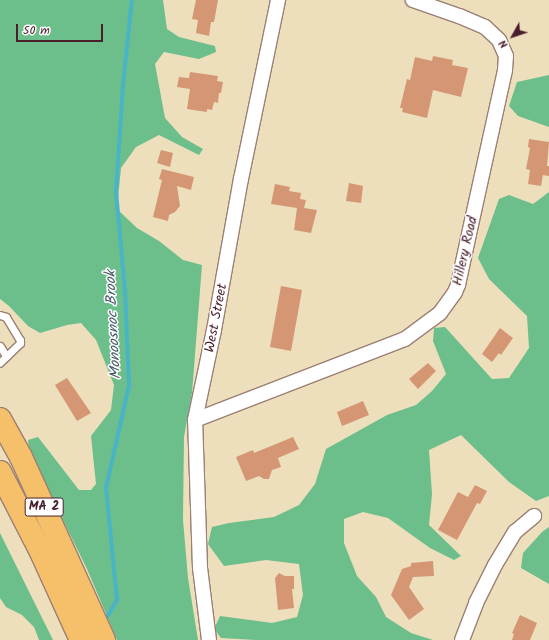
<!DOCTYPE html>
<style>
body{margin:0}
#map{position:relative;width:549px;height:640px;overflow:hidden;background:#eddfbc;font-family:Kalam,sans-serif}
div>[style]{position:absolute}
.forest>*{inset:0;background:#6cbe8b}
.stream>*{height:3.5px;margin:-1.75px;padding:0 1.75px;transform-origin:1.75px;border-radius:1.75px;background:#4ab4c7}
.building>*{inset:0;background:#d59674}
.roads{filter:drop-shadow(1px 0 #9c7f74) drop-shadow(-1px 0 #9c7f74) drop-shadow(0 1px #9c7f74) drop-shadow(0 -1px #9c7f74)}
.lane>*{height:7px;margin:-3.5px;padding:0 3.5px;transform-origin:3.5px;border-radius:3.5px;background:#fff}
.street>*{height:14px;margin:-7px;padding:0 7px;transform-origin:7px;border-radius:7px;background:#fff}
.highway>*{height:22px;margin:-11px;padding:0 11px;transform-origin:11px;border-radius:11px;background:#f6c06b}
span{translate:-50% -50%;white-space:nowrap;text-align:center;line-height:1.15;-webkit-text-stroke:3px #fff;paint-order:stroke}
.shield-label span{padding:1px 3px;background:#fff;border:1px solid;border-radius:3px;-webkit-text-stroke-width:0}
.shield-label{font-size:13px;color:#4a1f2b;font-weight:700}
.street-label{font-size:14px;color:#4a1f2b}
.water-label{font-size:15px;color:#4a5b69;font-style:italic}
.north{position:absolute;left:493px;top:16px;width:40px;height:40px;-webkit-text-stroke:3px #fff;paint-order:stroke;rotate:230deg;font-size:11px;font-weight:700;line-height:16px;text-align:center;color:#4a1f2b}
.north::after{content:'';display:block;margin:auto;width:14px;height:18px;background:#4a1f2b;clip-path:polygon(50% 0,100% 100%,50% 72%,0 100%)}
.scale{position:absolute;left:16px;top:24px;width:87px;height:18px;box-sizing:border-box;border:2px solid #4a1f2b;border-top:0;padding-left:5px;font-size:12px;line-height:14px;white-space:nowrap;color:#4a1f2b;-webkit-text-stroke:3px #fff;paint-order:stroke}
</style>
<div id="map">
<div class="forest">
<i style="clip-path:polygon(0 0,163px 0,167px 29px,179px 37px,215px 46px,216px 52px,199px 59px,164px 52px,155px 64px,165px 118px,182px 137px,203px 149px,199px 155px,159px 135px,136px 147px,121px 168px,117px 209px,137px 228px,159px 241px,183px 260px,202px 265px,192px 393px,184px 437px,183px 520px,188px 578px,198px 640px,117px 640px,87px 569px,29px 451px,28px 440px,38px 437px,79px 490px,91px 490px,96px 484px,91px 436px,111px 410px,114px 385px,96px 340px,81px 323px,67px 325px,40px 333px,28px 326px,9px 306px,0 299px)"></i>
<i style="clip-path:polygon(549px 75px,549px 127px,518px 116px,509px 106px,517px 82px)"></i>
<i style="clip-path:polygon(549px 192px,549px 496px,536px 501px,509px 482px,461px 435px,429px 450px,432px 494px,429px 525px,461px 556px,454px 560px,430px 548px,388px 518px,363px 512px,344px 519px,344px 543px,357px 576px,376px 597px,386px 617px,411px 633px,433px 640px,256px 640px,221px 638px,214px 629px,220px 616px,272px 623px,297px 617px,303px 595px,299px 564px,266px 560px,224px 566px,208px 544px,212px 527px,229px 523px,274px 517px,299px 505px,315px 484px,326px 449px,387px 415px,416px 405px,432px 391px,446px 374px,433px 341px,434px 328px,445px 327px,492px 379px,509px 378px,529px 348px,527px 316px,489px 279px,478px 258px,499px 199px,509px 195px,533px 204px)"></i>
<i style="clip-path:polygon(549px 527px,549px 584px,521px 568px,523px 553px,542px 532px)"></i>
<i style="clip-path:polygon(0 533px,53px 640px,39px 640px,34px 627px,22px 615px,6px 607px,0 598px)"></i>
</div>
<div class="stream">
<i style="left:104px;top:622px;width:26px;rotate:-59deg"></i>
<i style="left:117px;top:600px;width:113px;rotate:-95.6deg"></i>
<i style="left:106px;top:488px;width:105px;rotate:-77.3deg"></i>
<i style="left:129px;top:386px;width:94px;rotate:-92.4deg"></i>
<i style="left:125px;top:292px;width:101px;rotate:-95.1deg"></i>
<i style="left:116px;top:191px;width:106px;rotate:-86.2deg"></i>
<i style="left:123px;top:85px;width:85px;rotate:-84deg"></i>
</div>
<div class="building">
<i style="clip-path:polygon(196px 0,218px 0,214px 22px,211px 22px,209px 36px,196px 33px,198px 20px,192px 19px)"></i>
<i style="clip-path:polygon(433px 56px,453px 60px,452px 65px,468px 68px,461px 97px,433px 90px,427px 118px,402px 112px,403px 108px,400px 108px,407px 79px,410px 80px,415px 57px,432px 61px)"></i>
<i style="clip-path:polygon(190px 72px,218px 76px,217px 81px,223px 82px,221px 93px,219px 93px,218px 103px,214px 102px,212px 110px,207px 109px,207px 112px,187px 109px,190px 89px,177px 87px,179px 77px,189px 78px)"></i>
<i style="clip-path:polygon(529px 139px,549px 142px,547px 166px,549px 166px,549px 176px,543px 175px,541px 186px,528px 184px,530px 170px,526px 169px,530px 148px,528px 147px)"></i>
<i style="clip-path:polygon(161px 150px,173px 153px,170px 167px,157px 163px)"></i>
<i style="clip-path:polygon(162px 169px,194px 177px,191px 190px,177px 186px,180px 206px,175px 212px,169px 215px,168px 221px,153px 217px,162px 180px,159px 179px)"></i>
<i style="clip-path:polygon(349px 183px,363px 186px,361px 203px,346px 201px)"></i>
<i style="clip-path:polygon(275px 184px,290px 187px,289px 191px,301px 193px,300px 199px,306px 200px,304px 208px,317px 210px,311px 233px,294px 230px,297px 208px,271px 204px)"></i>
<i style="clip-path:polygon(281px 286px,302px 290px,291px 351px,270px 347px)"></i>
<i style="clip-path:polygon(500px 328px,513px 338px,501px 355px,499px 353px,492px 362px,482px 354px)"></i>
<i style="clip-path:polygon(428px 363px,436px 371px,418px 389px,409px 379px)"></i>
<i style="clip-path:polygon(67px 378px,91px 413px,77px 421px,55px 385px)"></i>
<i style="clip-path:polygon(363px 401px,369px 415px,342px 426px,337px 412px)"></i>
<i style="clip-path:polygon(293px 437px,299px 449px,278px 458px,281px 467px,272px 470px,269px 479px,264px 479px,259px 476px,246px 481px,236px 457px,253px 450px,254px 453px)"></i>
<i style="clip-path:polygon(475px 485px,487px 491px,480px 504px,477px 503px,457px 540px,438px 530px,458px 492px,468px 497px)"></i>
<i style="clip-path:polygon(433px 561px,434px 576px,413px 577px,409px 587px,424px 609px,409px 620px,391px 595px,402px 569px,411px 566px,411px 563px)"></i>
<i style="clip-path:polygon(279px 573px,285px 576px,294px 576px,294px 589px,292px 589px,294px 608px,278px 610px,275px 578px)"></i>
<i style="clip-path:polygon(520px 615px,537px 623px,530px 640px,512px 640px,514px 634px,512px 633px)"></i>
</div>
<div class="roads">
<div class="lane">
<i style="left:0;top:315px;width:6px;rotate:18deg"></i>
<i style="left:6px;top:317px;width:27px;rotate:59deg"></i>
<i style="left:20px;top:340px;width:3px;rotate:90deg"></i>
<i style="left:20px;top:343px;width:28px;rotate:136deg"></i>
<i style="left:0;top:346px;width:12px;rotate:59deg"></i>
</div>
<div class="street">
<i style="left:195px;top:420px;width:225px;rotate:-21.1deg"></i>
<i style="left:405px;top:339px;width:44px;rotate:-36.6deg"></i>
<i style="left:440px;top:313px;width:26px;rotate:-54deg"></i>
<i style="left:455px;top:292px;width:8px;rotate:-67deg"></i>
<i style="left:458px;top:285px;width:52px;rotate:-77.8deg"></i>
<i style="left:469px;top:234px;width:168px;rotate:-77.6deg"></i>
<i style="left:505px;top:70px;width:14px;rotate:-86deg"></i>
<i style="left:506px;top:56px;width:17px;rotate:-114deg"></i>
<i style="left:499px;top:40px;width:19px;rotate:-137deg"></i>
<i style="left:485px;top:27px;width:28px;rotate:-157deg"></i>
<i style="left:459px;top:16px;width:49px;rotate:-160.8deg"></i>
<i style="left:209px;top:640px;width:73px;rotate:-97.1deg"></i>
<i style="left:200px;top:568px;width:148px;rotate:-91.9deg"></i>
<i style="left:195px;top:420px;width:92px;rotate:-78.1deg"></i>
<i style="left:214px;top:330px;width:153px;rotate:-79.9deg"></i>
<i style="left:241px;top:179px;width:183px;rotate:-78.3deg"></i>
<i style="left:462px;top:640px;width:40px;rotate:-69deg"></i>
<i style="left:476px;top:603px;width:42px;rotate:-63.4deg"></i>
<i style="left:495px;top:565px;width:39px;rotate:-59deg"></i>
<i style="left:515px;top:532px;width:25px;rotate:-40deg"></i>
</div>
<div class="highway">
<i style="left:0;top:419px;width:43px;rotate:61.1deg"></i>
<i style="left:21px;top:457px;width:201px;rotate:65.6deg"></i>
<i style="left:0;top:472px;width:88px;rotate:62.9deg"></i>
<i style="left:40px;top:550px;width:99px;rotate:65.5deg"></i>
</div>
</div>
<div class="shield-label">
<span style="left:44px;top:507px">MA 2</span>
</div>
<div class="street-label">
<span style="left:465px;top:251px;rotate:-77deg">Hillery Road</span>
<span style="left:216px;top:318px;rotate:-79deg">West Street</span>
</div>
<div class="water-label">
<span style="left:114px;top:325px;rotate:-93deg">Monoosnoc Brook</span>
</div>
<div class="north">N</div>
<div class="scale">50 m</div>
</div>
